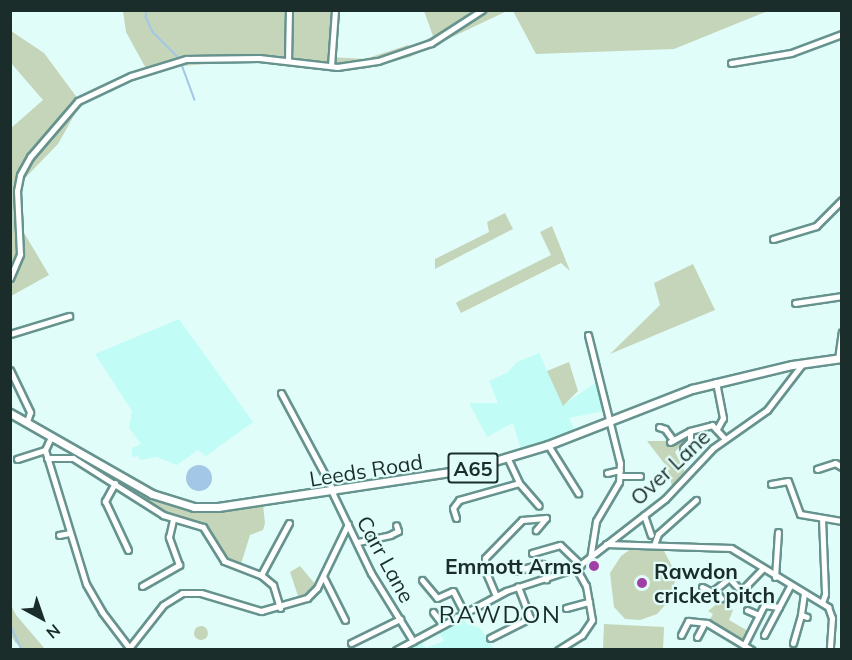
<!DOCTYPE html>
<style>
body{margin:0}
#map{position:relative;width:852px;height:660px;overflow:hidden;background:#e1fdfa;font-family:Mulish,sans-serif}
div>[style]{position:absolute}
.built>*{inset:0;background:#c1fcf6}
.green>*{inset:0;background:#c4d5b9}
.round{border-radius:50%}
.water>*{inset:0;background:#a3c7e6}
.stream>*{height:1.5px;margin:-0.75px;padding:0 0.75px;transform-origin:0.75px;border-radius:0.75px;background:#a3c7e6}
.roads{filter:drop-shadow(2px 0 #66938e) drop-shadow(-2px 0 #66938e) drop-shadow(0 2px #66938e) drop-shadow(0 -2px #66938e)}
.minor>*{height:5px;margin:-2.5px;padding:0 2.5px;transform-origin:2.5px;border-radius:2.5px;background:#fff}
.major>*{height:7px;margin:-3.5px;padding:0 3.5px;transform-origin:3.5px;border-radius:3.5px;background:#fff}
.dots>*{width:16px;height:16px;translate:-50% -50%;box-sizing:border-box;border:3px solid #e1fdfa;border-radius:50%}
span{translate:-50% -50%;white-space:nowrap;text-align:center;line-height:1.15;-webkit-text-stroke:4.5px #e1fdfa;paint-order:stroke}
.shield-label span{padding:2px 4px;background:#e1fdfa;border:2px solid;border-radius:4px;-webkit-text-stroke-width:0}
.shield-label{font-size:20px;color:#1a2d2b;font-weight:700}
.street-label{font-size:21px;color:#1a2d2b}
.poi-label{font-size:21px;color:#1a2d2b;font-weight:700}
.right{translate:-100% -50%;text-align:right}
.left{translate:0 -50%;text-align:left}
.quarter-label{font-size:24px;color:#1a2d2b;letter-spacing:1.5px}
.frame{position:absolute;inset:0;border:12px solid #1a2d2b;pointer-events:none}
.north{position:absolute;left:12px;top:588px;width:60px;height:60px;-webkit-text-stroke:4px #e1fdfa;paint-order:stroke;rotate:140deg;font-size:16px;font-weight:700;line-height:24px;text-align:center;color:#1a2d2b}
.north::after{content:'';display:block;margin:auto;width:21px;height:27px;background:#1a2d2b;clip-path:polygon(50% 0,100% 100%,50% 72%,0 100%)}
</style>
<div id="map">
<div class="built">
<i style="clip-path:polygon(179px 319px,253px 422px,206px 456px,198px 450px,177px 465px,157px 457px,139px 460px,139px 456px,132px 457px,132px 448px,141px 444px,129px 428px,132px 411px,95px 354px)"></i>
<i style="clip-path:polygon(539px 353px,563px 405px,598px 381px,604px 411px,569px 418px,575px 431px,521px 450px,513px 423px,487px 437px,469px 403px,498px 403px,489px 381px,508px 372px,517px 362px)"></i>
<i style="clip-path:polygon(463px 617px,467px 624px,480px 628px,494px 649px,413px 649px,411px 645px,422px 643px,426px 648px,444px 641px,438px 631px)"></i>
</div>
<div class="green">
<i style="clip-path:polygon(123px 11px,288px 12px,290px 59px,293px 11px,334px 11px,330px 57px,365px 59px,408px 45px,412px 48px,433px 36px,424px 11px,507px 11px,410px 57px,364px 69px,250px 61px,181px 66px,149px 74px,126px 32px)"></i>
<i style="clip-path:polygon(513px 11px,768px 11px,674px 49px,536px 54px)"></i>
<i style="clip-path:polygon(11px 31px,44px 53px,81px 103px,58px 144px,24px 179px,20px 196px,23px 231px,49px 275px,11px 296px,10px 129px,43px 100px,11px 63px)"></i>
<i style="clip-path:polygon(505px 213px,513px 229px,435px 269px,435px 259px,489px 232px,487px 222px)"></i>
<i style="clip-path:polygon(552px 226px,570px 271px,561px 263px,461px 313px,456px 303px,459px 301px,551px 255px,540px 232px)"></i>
<i style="clip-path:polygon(693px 264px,715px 310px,610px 354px,660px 305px,654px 283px)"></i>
<i style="clip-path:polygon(569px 362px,578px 391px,563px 406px,547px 371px)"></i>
<i style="clip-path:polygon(689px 436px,675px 452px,685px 472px,672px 486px,667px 467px,647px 441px,667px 441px,671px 446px)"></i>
<i style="clip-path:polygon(145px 493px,163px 502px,205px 510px,263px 505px,265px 523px,263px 530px,250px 535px,241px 564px,218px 553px,204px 524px,165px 513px,142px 497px)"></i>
<i style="clip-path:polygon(645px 545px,663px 549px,677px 576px,667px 603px,657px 614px,640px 620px,625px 619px,614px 607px,610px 573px,621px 556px,635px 546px)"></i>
<i style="clip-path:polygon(300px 566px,316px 585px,299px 599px,290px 572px)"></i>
<i style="clip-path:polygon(723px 599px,733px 610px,729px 620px,748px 631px,743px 640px,709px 621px,713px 614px,708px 611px)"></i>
<i style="clip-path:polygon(11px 605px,16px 615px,45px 649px,23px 649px,15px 642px,11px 635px)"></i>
<i style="clip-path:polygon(604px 624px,664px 627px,663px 649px,603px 649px)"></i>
<i class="round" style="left:194px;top:626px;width:14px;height:14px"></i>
</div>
<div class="water">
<i class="round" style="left:186px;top:465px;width:26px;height:26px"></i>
</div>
<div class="stream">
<i style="left:147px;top:10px;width:7px;rotate:98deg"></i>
<i style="left:146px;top:17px;width:17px;rotate:65deg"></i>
<i style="left:153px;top:32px;width:37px;rotate:45deg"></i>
<i style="left:181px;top:62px;width:40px;rotate:69.8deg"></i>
<i style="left:10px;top:624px;width:29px;rotate:65deg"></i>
</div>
<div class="roads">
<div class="minor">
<i style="left:288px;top:61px;width:51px;rotate:-88.9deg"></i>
<i style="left:731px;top:63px;width:61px;rotate:-9.5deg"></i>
<i style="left:791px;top:53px;width:54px;rotate:-20.4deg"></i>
<i style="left:331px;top:66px;width:56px;rotate:-85.9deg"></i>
<i style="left:773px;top:239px;width:45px;rotate:-16.8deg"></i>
<i style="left:816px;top:226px;width:37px;rotate:-45deg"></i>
<i style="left:10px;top:278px;width:26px;rotate:-67deg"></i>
<i style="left:20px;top:254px;width:63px;rotate:-92.7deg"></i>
<i style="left:17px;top:191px;width:16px;rotate:-79deg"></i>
<i style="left:20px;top:175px;width:21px;rotate:-61deg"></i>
<i style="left:30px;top:157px;width:74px;rotate:-49.4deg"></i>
<i style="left:78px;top:101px;width:59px;rotate:-25.3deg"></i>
<i style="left:131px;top:76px;width:58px;rotate:-17.2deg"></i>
<i style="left:186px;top:59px;width:73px;rotate:-0.8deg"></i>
<i style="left:259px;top:58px;width:79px;rotate:6.6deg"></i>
<i style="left:337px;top:67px;width:41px;rotate:-8.3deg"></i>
<i style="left:378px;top:61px;width:56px;rotate:-18.8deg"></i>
<i style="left:431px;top:43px;width:61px;rotate:-32.9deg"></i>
<i style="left:795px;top:303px;width:48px;rotate:-8.5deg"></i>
<i style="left:10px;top:334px;width:62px;rotate:-17deg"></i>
<i style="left:588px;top:335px;width:132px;rotate:76deg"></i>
<i style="left:620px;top:463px;width:19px;rotate:93deg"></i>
<i style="left:619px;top:482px;width:45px;rotate:120.5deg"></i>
<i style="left:596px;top:521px;width:36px;rotate:99deg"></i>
<i style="left:838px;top:359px;width:27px;rotate:-82deg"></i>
<i style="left:10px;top:370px;width:47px;rotate:64.5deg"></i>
<i style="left:30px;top:412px;width:10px;rotate:107deg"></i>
<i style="left:716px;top:382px;width:37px;rotate:79deg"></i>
<i style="left:723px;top:418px;width:13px;rotate:119deg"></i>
<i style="left:281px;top:393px;width:112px;rotate:61.8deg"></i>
<i style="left:659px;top:427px;width:6px;rotate:18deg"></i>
<i style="left:665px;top:429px;width:14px;rotate:54deg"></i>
<i style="left:51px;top:437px;width:14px;rotate:115deg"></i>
<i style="left:45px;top:450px;width:140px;rotate:73deg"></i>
<i style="left:86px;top:584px;width:32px;rotate:60deg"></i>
<i style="left:102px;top:612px;width:48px;rotate:52.7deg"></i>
<i style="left:670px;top:442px;width:23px;rotate:-29deg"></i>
<i style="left:690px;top:431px;width:23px;rotate:-15deg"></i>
<i style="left:712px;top:425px;width:19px;rotate:47deg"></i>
<i style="left:548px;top:445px;width:57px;rotate:58deg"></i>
<i style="left:683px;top:448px;width:10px;rotate:-45deg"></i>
<i style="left:690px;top:441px;width:10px;rotate:-90deg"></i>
<i style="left:47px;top:458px;width:26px"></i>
<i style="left:73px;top:458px;width:107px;rotate:32.3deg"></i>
<i style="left:163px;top:515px;width:42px;rotate:16.7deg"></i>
<i style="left:203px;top:527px;width:40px;rotate:58deg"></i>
<i style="left:224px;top:561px;width:40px;rotate:21deg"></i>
<i style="left:261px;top:575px;width:16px;rotate:40deg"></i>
<i style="left:273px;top:585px;width:24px;rotate:73deg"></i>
<i style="left:17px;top:459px;width:29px;rotate:-18deg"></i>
<i style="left:508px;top:459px;width:26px;rotate:65deg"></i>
<i style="left:519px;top:483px;width:30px;rotate:49deg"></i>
<i style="left:817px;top:469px;width:19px;rotate:-18deg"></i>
<i style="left:835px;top:463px;width:8px;rotate:30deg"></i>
<i style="left:607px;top:473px;width:13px;rotate:-13deg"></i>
<i style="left:620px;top:476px;width:20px"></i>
<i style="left:115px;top:483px;width:21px;rotate:119deg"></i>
<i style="left:105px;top:501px;width:54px;rotate:64.9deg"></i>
<i style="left:771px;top:484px;width:17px;rotate:-10deg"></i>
<i style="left:788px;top:481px;width:35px;rotate:70deg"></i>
<i style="left:800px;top:514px;width:43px;rotate:9.5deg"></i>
<i style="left:332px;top:492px;width:90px;rotate:64.3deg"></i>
<i style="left:371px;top:573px;width:80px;rotate:58.3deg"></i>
<i style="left:644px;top:515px;width:21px;rotate:71deg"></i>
<i style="left:456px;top:518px;width:10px;rotate:-107deg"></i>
<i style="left:453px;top:508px;width:10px;rotate:-53deg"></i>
<i style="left:459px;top:500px;width:62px;rotate:-15.8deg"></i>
<i style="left:822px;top:518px;width:76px;rotate:87.7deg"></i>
<i style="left:825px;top:594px;width:9px;rotate:108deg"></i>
<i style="left:59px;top:535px;width:10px;rotate:-11deg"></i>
<i style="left:358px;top:542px;width:33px;rotate:-12deg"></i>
<i style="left:390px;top:535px;width:9px;rotate:-27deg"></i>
<i style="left:398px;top:531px;width:6px;rotate:-108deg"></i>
<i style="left:606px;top:544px;width:125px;rotate:1.8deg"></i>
<i style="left:731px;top:548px;width:114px;rotate:31.3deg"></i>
<i style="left:828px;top:607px;width:12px;rotate:70deg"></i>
<i style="left:832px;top:618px;width:32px;rotate:94deg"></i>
<i style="left:654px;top:545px;width:12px;rotate:-70deg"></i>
<i style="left:658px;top:534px;width:51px;rotate:-41.8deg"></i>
<i style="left:532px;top:553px;width:29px;rotate:-16deg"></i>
<i style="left:560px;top:545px;width:29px;rotate:44deg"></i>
<i style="left:515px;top:571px;width:28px;rotate:-15deg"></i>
<i style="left:542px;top:564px;width:16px;rotate:75deg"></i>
<i style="left:261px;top:575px;width:59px;rotate:-61.7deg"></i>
<i style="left:323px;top:576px;width:49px;rotate:63.4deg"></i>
<i style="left:775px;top:577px;width:45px;rotate:-86.2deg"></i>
<i style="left:422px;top:580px;width:23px;rotate:50deg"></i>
<i style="left:437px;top:598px;width:17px;rotate:-24deg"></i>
<i style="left:453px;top:591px;width:25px;rotate:63deg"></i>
<i style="left:142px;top:586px;width:43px;rotate:-29.6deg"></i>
<i style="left:179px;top:565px;width:30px;rotate:-110deg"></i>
<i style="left:169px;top:537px;width:18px;rotate:-77deg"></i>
<i style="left:702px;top:587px;width:11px;rotate:27deg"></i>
<i style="left:712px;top:592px;width:22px;rotate:-39deg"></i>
<i style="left:729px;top:578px;width:18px;rotate:47deg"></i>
<i style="left:741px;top:591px;width:30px;rotate:-46deg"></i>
<i style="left:714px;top:590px;width:11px;rotate:49deg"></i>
<i style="left:804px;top:593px;width:22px;rotate:98deg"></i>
<i style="left:801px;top:615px;width:6px;rotate:18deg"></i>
<i style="left:496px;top:596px;width:26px;rotate:-113deg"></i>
<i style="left:486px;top:572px;width:14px;rotate:-94deg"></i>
<i style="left:485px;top:558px;width:53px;rotate:-45.8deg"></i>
<i style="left:522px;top:520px;width:24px;rotate:-5deg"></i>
<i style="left:546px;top:518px;width:16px;rotate:130deg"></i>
<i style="left:566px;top:608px;width:24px;rotate:-15deg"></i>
<i style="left:747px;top:610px;width:13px;rotate:23deg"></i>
<i style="left:433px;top:612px;width:16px;rotate:52deg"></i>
<i style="left:681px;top:635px;width:16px;rotate:-63deg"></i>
<i style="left:688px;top:621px;width:19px;rotate:6deg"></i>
<i style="left:707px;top:623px;width:52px;rotate:31deg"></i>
<i style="left:764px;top:635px;width:55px;rotate:-62deg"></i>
<i style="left:697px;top:637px;width:15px;rotate:-62deg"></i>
<i style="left:490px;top:638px;width:45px;rotate:-26.6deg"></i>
<i style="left:530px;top:618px;width:34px;rotate:-111deg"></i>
<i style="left:351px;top:643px;width:55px;rotate:-26.1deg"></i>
<i style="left:793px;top:643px;width:29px;rotate:-74deg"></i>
<i style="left:744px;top:645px;width:45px;rotate:-63.4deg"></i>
<i style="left:764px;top:605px;width:15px;rotate:8deg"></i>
<i style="left:130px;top:647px;width:53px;rotate:-51.8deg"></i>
<i style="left:163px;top:605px;width:22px;rotate:-32deg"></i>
<i style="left:182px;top:593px;width:19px"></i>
<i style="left:201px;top:593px;width:63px;rotate:16.7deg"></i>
<i style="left:261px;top:611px;width:48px;rotate:-15.8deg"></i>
<i style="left:307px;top:598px;width:14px;rotate:-45deg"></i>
<i style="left:317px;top:588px;width:71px;rotate:-64.2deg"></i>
<i style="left:396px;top:650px;width:125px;rotate:-28.2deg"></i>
<i style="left:506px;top:591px;width:74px;rotate:-18.2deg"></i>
<i style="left:576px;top:568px;width:113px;rotate:-37.8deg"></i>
<i style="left:665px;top:499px;width:70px;rotate:-46.7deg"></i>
<i style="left:713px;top:448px;width:66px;rotate:-35.1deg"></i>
<i style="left:767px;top:410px;width:59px;rotate:-52.5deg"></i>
<i style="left:558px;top:650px;width:28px;rotate:-32deg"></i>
<i style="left:582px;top:635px;width:18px;rotate:-56deg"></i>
<i style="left:592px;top:620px;width:35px;rotate:-100deg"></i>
<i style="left:586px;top:586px;width:21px;rotate:-119deg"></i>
</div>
<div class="major">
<i style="left:10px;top:413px;width:163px;rotate:29.7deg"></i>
<i style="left:152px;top:494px;width:44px;rotate:17.2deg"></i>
<i style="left:194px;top:507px;width:24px"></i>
<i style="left:218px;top:507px;width:253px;rotate:-8.6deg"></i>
<i style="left:468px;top:469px;width:84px;rotate:-16.7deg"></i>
<i style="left:548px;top:445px;width:155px;rotate:-21.3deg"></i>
<i style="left:692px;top:389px;width:103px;rotate:-13.5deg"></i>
<i style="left:792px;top:365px;width:50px;rotate:-8deg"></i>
</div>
</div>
<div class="dots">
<i style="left:594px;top:566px;background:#a03fa6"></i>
<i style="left:642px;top:583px;background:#a03fa6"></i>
</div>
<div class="shield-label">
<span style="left:473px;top:468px">A65</span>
</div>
<div class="street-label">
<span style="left:670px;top:467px;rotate:-43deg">Over Lane</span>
<span style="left:366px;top:470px;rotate:-9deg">Leeds Road</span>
<span style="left:386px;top:559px;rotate:61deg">Carr Lane</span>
</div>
<div class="poi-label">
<span class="right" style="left:582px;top:566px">Emmott Arms</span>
<span class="left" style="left:654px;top:583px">Rawdon<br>cricket pitch</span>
</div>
<div class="quarter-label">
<span style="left:500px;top:615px">RAWDON</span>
</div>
<div class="frame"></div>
<div class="north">N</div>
</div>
